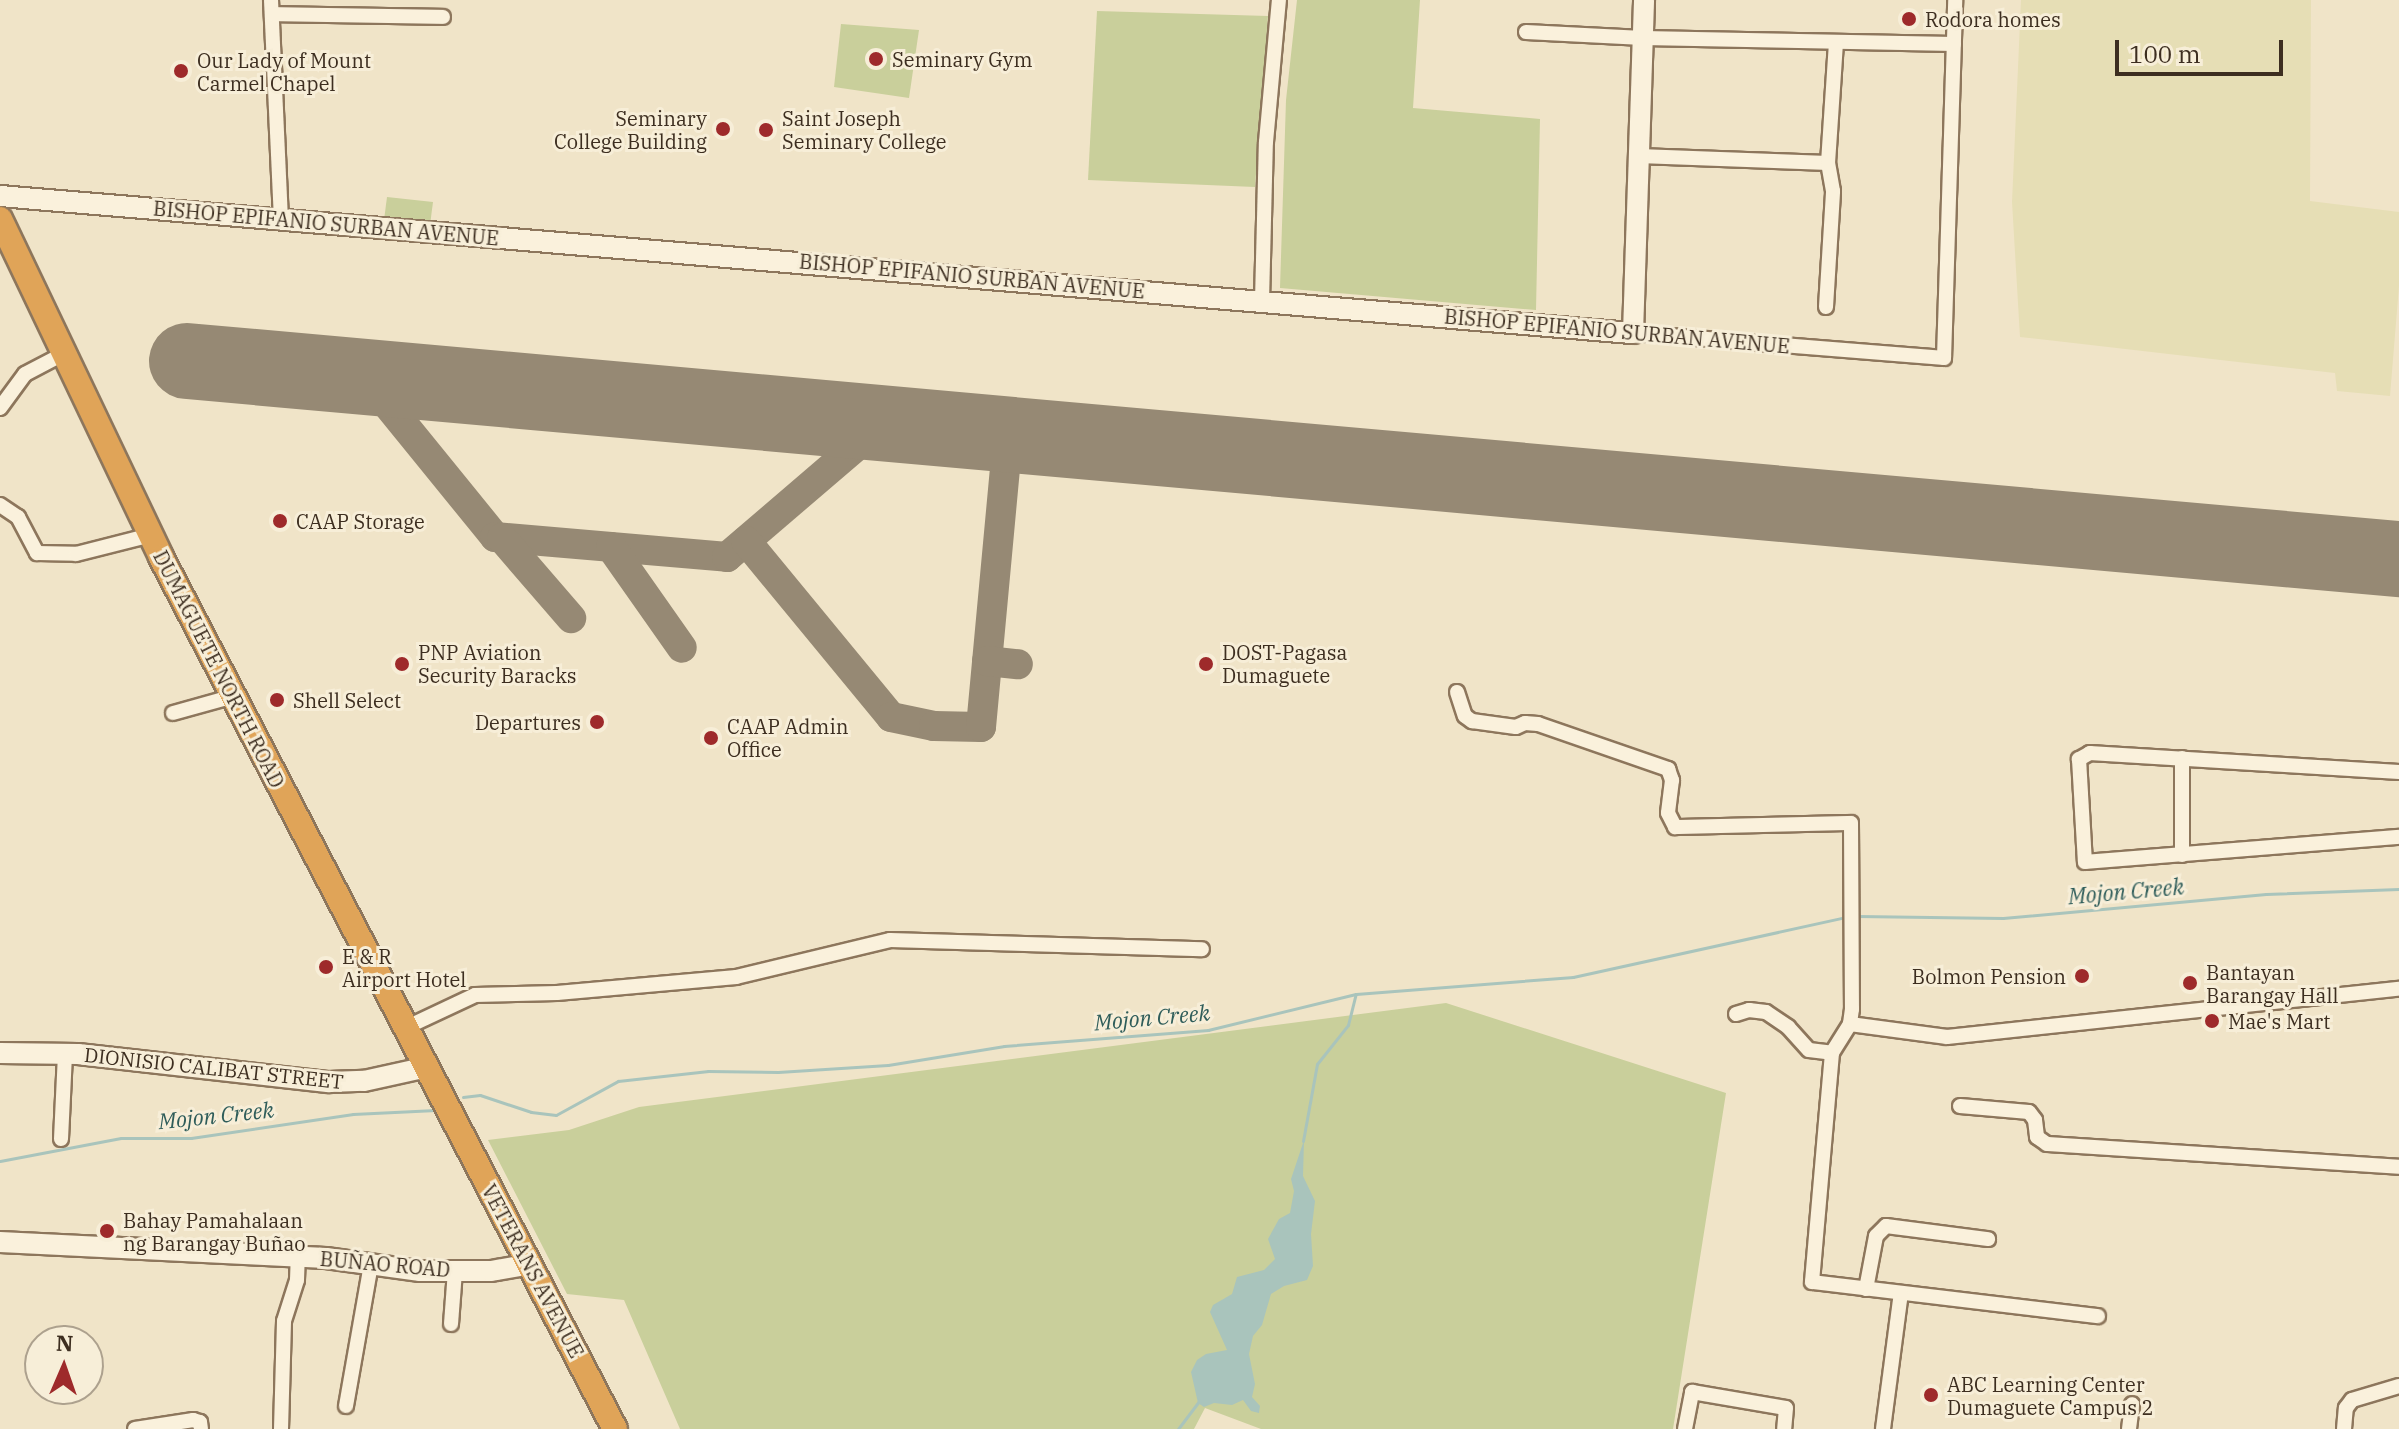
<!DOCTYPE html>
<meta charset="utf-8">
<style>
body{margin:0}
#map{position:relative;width:2399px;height:1429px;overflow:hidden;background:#f0e4c8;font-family:"IBM Plex Serif",serif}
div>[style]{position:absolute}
.farmland>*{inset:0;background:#e6deb5}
.green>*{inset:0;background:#c9cf9b}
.water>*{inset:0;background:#a9c4bc}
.stream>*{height:3px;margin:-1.5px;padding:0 1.5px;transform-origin:1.5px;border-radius:1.5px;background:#a9c4bc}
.taxiway>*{height:30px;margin:-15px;padding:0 15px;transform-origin:15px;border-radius:15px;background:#968974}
.runway>*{height:76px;margin:-38px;padding:0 38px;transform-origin:38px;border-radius:38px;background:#968974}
.roads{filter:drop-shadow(2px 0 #8d765c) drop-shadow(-2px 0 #8d765c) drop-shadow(0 2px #8d765c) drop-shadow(0 -2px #8d765c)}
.street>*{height:14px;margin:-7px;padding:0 7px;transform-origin:7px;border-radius:7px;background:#faf1dc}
.secondary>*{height:20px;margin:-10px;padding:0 10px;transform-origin:10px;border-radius:10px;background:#faf1dc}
.highway>*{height:24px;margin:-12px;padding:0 12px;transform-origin:12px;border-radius:12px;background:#e0a458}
.dots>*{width:22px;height:22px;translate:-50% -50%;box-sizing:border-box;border:4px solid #f7eed8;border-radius:50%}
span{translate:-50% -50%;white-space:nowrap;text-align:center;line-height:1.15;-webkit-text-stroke:6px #f7eed8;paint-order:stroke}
.poi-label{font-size:20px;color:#3d2e20}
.left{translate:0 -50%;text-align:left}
.right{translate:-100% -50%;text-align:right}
.street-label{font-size:20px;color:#3d2e20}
.water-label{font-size:22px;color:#2f5d5a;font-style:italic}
.north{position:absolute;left:24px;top:1325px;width:80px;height:80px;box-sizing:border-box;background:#f7eed8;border:2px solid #ada18e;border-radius:50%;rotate:2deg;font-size:22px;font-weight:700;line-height:32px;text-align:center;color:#3d2e20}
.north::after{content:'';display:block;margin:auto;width:28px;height:36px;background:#9e2a2b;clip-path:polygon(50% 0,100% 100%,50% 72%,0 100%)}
.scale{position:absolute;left:2115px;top:40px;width:168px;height:36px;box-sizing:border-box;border:4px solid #3d2e20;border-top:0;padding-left:10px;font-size:24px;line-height:28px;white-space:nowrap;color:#3d2e20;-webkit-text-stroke:6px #f7eed8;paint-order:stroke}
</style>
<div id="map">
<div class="farmland">
<i style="clip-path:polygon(2021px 0,2311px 0,2310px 201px,2399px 212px,2399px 286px,2390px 396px,2337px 391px,2335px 373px,2020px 337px,2012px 202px)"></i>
</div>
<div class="green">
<i style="clip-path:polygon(1297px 0,1420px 0,1413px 108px,1540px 119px,1536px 310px,1280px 288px,1286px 100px)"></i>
<i style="clip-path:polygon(1097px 11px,1268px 16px,1255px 187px,1088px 180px)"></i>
<i style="clip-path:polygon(841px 24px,919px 30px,909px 98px,834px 87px)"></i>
<i style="clip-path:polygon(387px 197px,433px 202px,430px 225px,384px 220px)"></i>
<i style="clip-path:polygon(1446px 1003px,1726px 1093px,1673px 1429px,1261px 1429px,1205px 1408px,1194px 1429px,680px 1429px,624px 1300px,567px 1294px,488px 1140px,569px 1130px,639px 1107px)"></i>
</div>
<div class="water">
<i style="clip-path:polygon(1304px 1140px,1303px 1176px,1315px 1201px,1311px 1234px,1313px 1266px,1307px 1280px,1284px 1286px,1271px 1294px,1262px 1325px,1253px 1336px,1249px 1354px,1255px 1384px,1252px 1397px,1260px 1406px,1259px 1413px,1251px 1411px,1243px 1400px,1232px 1405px,1214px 1403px,1204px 1407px,1198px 1403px,1191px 1372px,1197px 1360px,1206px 1354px,1227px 1350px,1210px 1312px,1213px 1305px,1232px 1294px,1237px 1277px,1264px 1270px,1275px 1259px,1268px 1239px,1279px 1219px,1290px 1213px,1294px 1191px,1291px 1179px)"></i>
</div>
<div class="stream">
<i style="left:1857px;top:916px;width:146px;rotate:0.8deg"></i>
<i style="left:2003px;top:918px;width:264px;rotate:-5.2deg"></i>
<i style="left:2266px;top:894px;width:133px;rotate:-2.2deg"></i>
<i style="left:463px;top:1097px;width:17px;rotate:-7deg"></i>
<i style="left:480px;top:1095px;width:54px;rotate:18.4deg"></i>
<i style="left:531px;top:1112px;width:25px;rotate:7deg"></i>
<i style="left:556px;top:1115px;width:71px;rotate:-28.7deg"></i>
<i style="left:618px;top:1081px;width:91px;rotate:-6.3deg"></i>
<i style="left:708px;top:1071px;width:70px;rotate:0.8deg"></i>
<i style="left:778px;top:1072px;width:110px;rotate:-3.6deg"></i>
<i style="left:888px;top:1065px;width:118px;rotate:-9.3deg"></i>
<i style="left:1004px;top:1046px;width:205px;rotate:-4.5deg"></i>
<i style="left:1208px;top:1030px;width:152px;rotate:-13.7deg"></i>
<i style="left:1356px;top:994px;width:218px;rotate:-4.5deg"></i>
<i style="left:1573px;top:977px;width:280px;rotate:-12.4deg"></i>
<i style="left:1303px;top:1141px;width:78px;rotate:-79.7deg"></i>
<i style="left:1317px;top:1064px;width:50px;rotate:-51.5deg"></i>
<i style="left:1348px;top:1025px;width:32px;rotate:-76deg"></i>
<i style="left:0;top:1161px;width:123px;rotate:-10.8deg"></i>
<i style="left:121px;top:1138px;width:70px"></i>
<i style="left:191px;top:1138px;width:164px;rotate:-8.4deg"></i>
<i style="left:353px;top:1114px;width:83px;rotate:-2.8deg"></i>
<i style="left:1178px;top:1429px;width:36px;rotate:-53deg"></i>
</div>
<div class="taxiway">
<i style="left:365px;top:377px;width:206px;rotate:50.9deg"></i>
<i style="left:495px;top:537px;width:233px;rotate:4.9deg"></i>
<i style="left:727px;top:557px;width:204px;rotate:-40.6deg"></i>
<i style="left:502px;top:538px;width:106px;rotate:49.2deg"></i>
<i style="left:746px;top:541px;width:228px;rotate:50.5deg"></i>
<i style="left:891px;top:717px;width:44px;rotate:11.8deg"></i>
<i style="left:934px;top:726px;width:47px;rotate:1.2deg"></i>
<i style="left:981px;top:727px;width:293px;rotate:-84.7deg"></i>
<i style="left:611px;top:547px;width:123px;rotate:54.9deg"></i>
<i style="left:987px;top:661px;width:31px;rotate:6deg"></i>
</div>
<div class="runway">
<i style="left:187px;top:361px;width:2221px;rotate:5.12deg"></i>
</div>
<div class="roads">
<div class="street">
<i style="left:271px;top:0;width:219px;rotate:87.4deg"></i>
<i style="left:273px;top:14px;width:170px;rotate:1deg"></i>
<i style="left:1526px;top:32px;width:117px;rotate:2.9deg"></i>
<i style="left:1643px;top:38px;width:311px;rotate:1.1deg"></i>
<i style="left:1639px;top:156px;width:189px;rotate:2.1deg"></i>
<i style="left:1262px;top:301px;width:159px;rotate:-88.6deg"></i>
<i style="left:1266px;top:142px;width:143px;rotate:-84.8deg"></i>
<i style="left:1826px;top:307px;width:116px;rotate:-86.5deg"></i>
<i style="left:1833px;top:191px;width:28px;rotate:-100deg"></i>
<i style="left:1828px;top:163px;width:121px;rotate:-86.2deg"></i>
<i style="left:1633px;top:333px;width:312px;rotate:4.6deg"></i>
<i style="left:1944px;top:358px;width:358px;rotate:-88.2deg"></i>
<i style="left:0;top:408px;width:42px;rotate:-53.7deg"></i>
<i style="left:25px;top:374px;width:45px;rotate:-27.7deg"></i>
<i style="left:0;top:505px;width:22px;rotate:34deg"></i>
<i style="left:18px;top:517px;width:41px;rotate:62.2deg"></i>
<i style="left:37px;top:553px;width:39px;rotate:1deg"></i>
<i style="left:76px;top:554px;width:77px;rotate:-14.2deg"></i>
<i style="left:1457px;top:692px;width:25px;rotate:72deg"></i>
<i style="left:1465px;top:716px;width:9px;rotate:36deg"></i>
<i style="left:1472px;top:721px;width:44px;rotate:7.8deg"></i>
<i style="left:1516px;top:727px;width:10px;rotate:-24deg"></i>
<i style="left:1525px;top:723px;width:13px;rotate:4deg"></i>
<i style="left:1538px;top:724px;width:138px;rotate:19.1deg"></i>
<i style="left:1668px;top:769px;width:12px;rotate:70deg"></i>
<i style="left:1672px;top:780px;width:33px;rotate:97deg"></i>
<i style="left:1668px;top:813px;width:16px;rotate:63deg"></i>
<i style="left:1675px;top:827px;width:176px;rotate:-1.3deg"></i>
<i style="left:1851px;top:823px;width:186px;rotate:89.7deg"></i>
<i style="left:1852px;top:1009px;width:15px;rotate:98deg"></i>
<i style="left:1850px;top:1024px;width:34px;rotate:122deg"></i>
<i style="left:1832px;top:1053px;width:230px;rotate:95deg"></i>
<i style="left:1812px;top:1282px;width:288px;rotate:6.8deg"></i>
<i style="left:173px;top:713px;width:63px;rotate:-15.6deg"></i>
<i style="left:2399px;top:772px;width:310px;rotate:-176.5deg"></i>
<i style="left:2090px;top:753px;width:13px;rotate:151deg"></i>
<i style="left:2079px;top:759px;width:103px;rotate:86.7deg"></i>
<i style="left:2085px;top:862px;width:315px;rotate:-4.6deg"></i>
<i style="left:2182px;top:855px;width:97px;rotate:-90deg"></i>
<i style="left:1736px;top:1014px;width:14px;rotate:-17deg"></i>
<i style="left:1749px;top:1010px;width:17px;rotate:7deg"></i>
<i style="left:1766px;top:1012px;width:27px;rotate:34deg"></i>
<i style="left:1788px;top:1027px;width:31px;rotate:48deg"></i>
<i style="left:1809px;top:1050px;width:23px;rotate:7deg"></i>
<i style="left:1850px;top:1024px;width:98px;rotate:7.6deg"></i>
<i style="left:1947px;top:1037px;width:455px;rotate:-6.1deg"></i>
<i style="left:407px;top:1027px;width:75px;rotate:-25.2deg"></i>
<i style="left:475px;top:995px;width:82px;rotate:-1.4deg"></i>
<i style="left:557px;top:993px;width:180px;rotate:-5.1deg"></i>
<i style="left:736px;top:977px;width:158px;rotate:-13.5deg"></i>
<i style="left:890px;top:940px;width:312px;rotate:1.7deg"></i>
<i style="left:1960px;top:1106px;width:69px;rotate:5deg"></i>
<i style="left:2029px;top:1112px;width:10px;rotate:53deg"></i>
<i style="left:2035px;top:1120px;width:17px;rotate:83deg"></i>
<i style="left:2037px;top:1137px;width:12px;rotate:35deg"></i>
<i style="left:2047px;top:1144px;width:353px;rotate:3.7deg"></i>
<i style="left:61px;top:1139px;width:85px;rotate:-87.3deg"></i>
<i style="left:1866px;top:1289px;width:54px;rotate:-79.3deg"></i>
<i style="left:1876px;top:1236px;width:14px;rotate:-45deg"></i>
<i style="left:1886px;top:1226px;width:103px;rotate:7.3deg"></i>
<i style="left:451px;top:1324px;width:53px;rotate:-85.7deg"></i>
<i style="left:346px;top:1406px;width:144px;rotate:-80deg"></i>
<i style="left:135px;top:1429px;width:59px;rotate:-8.8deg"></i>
<i style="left:193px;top:1420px;width:7px;rotate:16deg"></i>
<i style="left:200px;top:1422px;width:7px;rotate:82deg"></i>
<i style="left:281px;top:1429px;width:108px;rotate:-88.4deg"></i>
<i style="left:284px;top:1321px;width:43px;rotate:-72.4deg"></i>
<i style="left:297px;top:1280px;width:24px;rotate:-88deg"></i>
<i style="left:1685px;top:1429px;width:38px;rotate:-79deg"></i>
<i style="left:1692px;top:1392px;width:95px;rotate:9.7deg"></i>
<i style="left:1786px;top:1408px;width:21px;rotate:95deg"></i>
<i style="left:1883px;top:1429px;width:137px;rotate:-82.5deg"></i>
<i style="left:2129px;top:1429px;width:25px;rotate:-83deg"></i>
<i style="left:2344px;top:1429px;width:21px;rotate:-85deg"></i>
<i style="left:2346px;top:1408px;width:10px;rotate:-53deg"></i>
<i style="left:2352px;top:1400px;width:49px;rotate:-16.6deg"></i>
</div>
<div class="secondary">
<i style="left:0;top:196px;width:1639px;rotate:4.8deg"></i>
<i style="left:1633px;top:333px;width:333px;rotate:-88.1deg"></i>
<i style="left:0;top:1053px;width:78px;rotate:0.7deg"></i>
<i style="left:78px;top:1054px;width:253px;rotate:6.4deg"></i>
<i style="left:329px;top:1082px;width:35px;rotate:-2deg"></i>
<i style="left:364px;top:1081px;width:65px;rotate:-12.5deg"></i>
<i style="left:0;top:1242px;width:326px;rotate:2.8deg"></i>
<i style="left:326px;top:1258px;width:95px;rotate:7.9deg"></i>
<i style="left:420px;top:1271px;width:71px"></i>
<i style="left:491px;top:1271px;width:40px;rotate:-10deg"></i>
</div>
<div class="highway">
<i style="left:0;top:219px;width:374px;rotate:64.5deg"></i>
<i style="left:161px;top:557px;width:983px;rotate:62.5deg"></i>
</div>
</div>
<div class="dots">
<i style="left:1909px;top:19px;background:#9e2a2b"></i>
<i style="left:876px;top:59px;background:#9e2a2b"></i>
<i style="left:181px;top:71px;background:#9e2a2b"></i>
<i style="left:723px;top:129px;background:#9e2a2b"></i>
<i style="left:766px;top:130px;background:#9e2a2b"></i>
<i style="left:280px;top:521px;background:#9e2a2b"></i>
<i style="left:402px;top:664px;background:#9e2a2b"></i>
<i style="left:1206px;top:664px;background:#9e2a2b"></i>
<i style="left:277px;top:700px;background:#9e2a2b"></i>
<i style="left:597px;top:722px;background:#9e2a2b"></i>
<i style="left:711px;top:738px;background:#9e2a2b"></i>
<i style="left:326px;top:967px;background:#9e2a2b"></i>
<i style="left:2082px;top:976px;background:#9e2a2b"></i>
<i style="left:2190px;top:983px;background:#9e2a2b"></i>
<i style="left:2212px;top:1021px;background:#9e2a2b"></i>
<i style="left:107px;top:1231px;background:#9e2a2b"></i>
<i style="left:1931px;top:1395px;background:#9e2a2b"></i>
</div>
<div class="poi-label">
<span class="left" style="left:1925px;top:19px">Rodora homes</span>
<span class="left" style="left:892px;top:59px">Seminary Gym</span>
<span class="left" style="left:197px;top:72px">Our Lady of Mount<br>Carmel Chapel</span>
<span class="right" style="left:707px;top:130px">Seminary<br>College Building</span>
<span class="left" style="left:782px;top:130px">Saint Joseph<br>Seminary College</span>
<span class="left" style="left:296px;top:521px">CAAP Storage</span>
<span class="left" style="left:418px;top:664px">PNP Aviation<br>Security Baracks</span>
<span class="left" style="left:1222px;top:664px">DOST-Pagasa<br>Dumaguete</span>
<span class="left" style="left:293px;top:700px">Shell Select</span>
<span class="right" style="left:581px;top:722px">Departures</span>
<span class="left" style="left:727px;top:738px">CAAP Admin<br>Office</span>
<span class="left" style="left:342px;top:968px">E &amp; R<br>Airport Hotel</span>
<span class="left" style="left:2206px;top:984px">Bantayan<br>Barangay Hall</span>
<span class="right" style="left:2066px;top:976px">Bolmon Pension</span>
<span class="left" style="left:2228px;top:1021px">Mae's Mart</span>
<span class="left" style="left:123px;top:1232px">Bahay Pamahalaan<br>ng Barangay Buñao</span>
<span class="left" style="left:1947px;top:1396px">ABC Learning Center<br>Dumaguete Campus 2</span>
</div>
<div class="street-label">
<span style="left:326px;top:223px;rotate:5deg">BISHOP EPIFANIO SURBAN AVENUE</span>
<span style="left:972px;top:276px;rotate:5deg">BISHOP EPIFANIO SURBAN AVENUE</span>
<span style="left:1617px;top:331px;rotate:5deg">BISHOP EPIFANIO SURBAN AVENUE</span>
<span style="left:219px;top:669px;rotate:63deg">DUMAGUETE NORTH ROAD</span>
<span style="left:214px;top:1068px;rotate:6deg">DIONISIO CALIBAT STREET</span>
<span style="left:385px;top:1264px;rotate:5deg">BUÑAO ROAD</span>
<span style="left:533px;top:1271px;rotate:62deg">VETERANS AVENUE</span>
</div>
<div class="water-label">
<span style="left:2126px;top:891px;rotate:-5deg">Mojon Creek</span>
<span style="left:1152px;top:1017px;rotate:-5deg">Mojon Creek</span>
<span style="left:216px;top:1115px;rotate:-6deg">Mojon Creek</span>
</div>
<div class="north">N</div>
<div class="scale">100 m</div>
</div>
